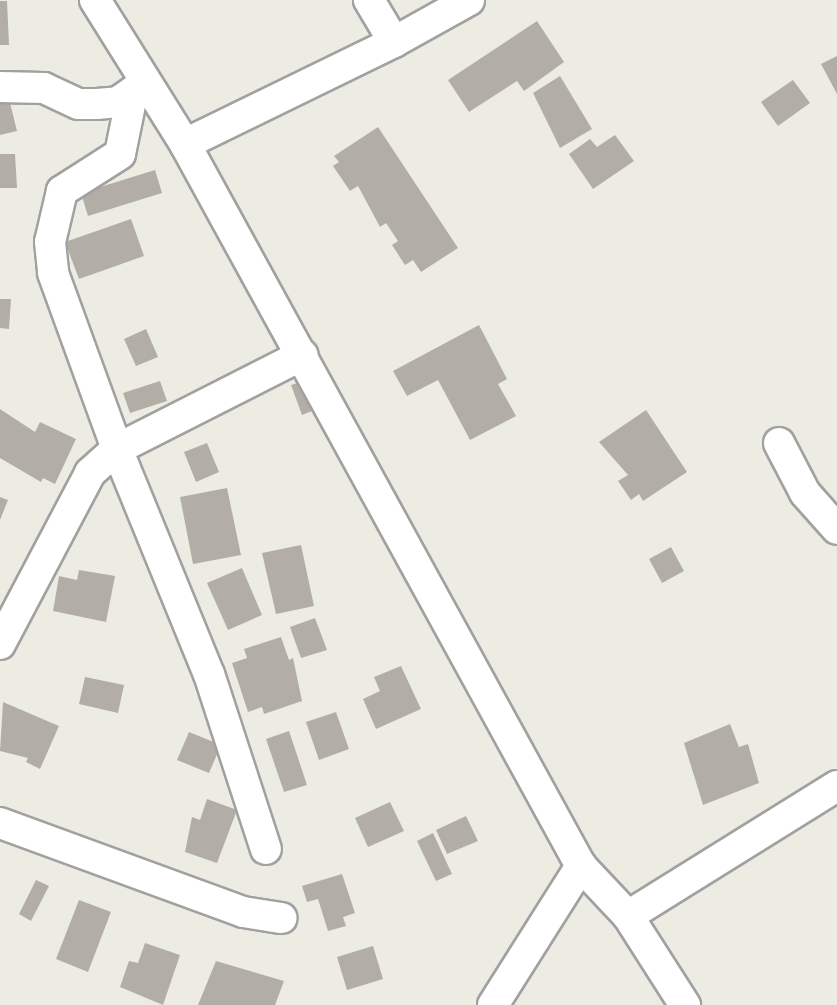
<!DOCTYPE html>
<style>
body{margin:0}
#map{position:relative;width:837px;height:1005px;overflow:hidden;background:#edece3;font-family:"PT Sans Narrow",sans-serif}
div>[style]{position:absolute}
.building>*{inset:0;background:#b2aea6}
.roads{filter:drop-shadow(2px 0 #a1a1a1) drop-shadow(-2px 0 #a1a1a1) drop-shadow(0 2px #a1a1a1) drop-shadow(0 -2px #a1a1a1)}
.minor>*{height:30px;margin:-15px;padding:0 15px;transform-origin:15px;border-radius:15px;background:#fff}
span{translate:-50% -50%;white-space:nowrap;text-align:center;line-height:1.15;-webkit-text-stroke:6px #fff;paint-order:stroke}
</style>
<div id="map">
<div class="building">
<i style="clip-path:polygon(0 1px,7px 1px,9px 45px,0 45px)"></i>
<i style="clip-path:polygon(537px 21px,564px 62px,524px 91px,517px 81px,469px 112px,448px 80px)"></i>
<i style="clip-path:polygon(837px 56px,837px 94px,821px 64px)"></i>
<i style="clip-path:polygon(560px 76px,592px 129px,560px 148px,533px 93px)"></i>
<i style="clip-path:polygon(793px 80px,810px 103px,778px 126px,761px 102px)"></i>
<i style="clip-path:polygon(8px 95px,17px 131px,0 135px,0 97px)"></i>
<i style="clip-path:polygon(378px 127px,458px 248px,421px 272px,413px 260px,405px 265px,392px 245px,398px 241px,386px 223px,380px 227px,358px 186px,350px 191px,333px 166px,339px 162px,334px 156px)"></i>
<i style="clip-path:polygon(615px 135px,634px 161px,593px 189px,569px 154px,590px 139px,597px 147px)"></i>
<i style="clip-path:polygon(0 154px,15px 154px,17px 188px,0 188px)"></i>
<i style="clip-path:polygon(155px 170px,162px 193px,88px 216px,81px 193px)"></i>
<i style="clip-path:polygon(131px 219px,144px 256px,79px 279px,65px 242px)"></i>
<i style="clip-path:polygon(0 299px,11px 299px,9px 329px,0 328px)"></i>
<i style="clip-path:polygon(479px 325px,507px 379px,498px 384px,516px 416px,470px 440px,438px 380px,407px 396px,393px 371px)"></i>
<i style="clip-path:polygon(146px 329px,158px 357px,136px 366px,124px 339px)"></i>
<i style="clip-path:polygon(307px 380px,317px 409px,302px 415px,291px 385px)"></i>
<i style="clip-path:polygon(160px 381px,167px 401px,130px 413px,123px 393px)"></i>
<i style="clip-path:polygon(0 409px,35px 432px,40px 422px,76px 439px,55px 484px,43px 478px,41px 482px,0 458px)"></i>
<i style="clip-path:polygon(646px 410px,687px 472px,643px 501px,639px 494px,631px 500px,618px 481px,628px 475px,599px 442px)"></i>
<i style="clip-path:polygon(207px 443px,219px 472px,196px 482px,184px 452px)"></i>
<i style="clip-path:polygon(227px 488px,241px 555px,193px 564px,180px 497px)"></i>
<i style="clip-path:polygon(0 497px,8px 500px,0 520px)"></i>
<i style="clip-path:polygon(301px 545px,314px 606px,276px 614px,262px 553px)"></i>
<i style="clip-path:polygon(671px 547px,684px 571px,662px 583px,649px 559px)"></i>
<i style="clip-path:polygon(242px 568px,262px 615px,228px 630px,207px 583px)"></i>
<i style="clip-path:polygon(79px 570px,115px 576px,106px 622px,53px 611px,59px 576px,77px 580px)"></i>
<i style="clip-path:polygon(315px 618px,327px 650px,301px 658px,290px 627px)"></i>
<i style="clip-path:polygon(281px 637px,289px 660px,293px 658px,302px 701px,264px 714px,262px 707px,248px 712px,232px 663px,247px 658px,244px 649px)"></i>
<i style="clip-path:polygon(401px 666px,421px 709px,376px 729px,363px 699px,380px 691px,374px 677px)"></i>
<i style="clip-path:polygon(85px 677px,124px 685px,118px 713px,79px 704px)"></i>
<i style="clip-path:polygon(3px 702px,59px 726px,40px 769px,26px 762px,28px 758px,0 751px)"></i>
<i style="clip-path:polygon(336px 712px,349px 749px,319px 760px,306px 722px)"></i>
<i style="clip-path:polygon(730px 724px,739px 747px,748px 744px,759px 783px,703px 805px,684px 743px)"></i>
<i style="clip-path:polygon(289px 731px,307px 785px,284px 792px,266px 739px)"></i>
<i style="clip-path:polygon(189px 732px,221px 745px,209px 773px,177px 760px)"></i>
<i style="clip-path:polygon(207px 799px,237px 810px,217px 863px,185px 852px,192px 817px,200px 820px)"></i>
<i style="clip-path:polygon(390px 802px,404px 831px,368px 847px,355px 818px)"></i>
<i style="clip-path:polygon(466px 816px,478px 841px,447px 854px,436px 830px)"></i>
<i style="clip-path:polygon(433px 833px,452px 874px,436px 881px,417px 841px)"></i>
<i style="clip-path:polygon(342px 874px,355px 913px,343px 917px,346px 926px,328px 931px,318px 899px,307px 902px,302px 886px)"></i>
<i style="clip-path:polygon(36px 880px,49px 886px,31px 921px,19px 914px)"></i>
<i style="clip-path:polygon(79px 900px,111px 912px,88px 972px,56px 959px)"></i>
<i style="clip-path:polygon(145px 943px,180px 955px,163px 1005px,120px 987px,129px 961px,138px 963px)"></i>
<i style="clip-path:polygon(373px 946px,383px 979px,347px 990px,337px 957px)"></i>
<i style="clip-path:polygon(216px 961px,284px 981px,275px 1005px,198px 1005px)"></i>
</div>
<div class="roads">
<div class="minor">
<i style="left:95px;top:0;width:170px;rotate:58deg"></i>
<i style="left:185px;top:144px;width:233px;rotate:-26deg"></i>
<i style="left:394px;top:42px;width:49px;rotate:-120.8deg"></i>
<i style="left:394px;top:42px;width:86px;rotate:-29.2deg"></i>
<i style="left:0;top:87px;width:44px;rotate:1.3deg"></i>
<i style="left:44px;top:88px;width:38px;rotate:25deg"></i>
<i style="left:79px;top:104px;width:18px"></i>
<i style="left:97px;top:104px;width:21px;rotate:-5deg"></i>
<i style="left:118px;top:102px;width:32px;rotate:-35deg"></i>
<i style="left:132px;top:95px;width:60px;rotate:101.5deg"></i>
<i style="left:120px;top:154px;width:69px;rotate:147.5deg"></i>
<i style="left:62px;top:191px;width:52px;rotate:103.2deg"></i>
<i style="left:50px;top:242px;width:31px;rotate:84deg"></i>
<i style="left:53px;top:273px;width:187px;rotate:70deg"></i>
<i style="left:117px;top:449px;width:243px;rotate:67.8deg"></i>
<i style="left:209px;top:674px;width:184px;rotate:72deg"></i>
<i style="left:185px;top:144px;width:823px;rotate:61.26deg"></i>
<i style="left:581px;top:866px;width:69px;rotate:46.8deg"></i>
<i style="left:628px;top:916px;width:106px;rotate:57.4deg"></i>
<i style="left:779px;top:443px;width:56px;rotate:62.5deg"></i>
<i style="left:805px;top:493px;width:48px;rotate:48.4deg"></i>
<i style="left:0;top:644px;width:193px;rotate:-62.2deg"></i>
<i style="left:90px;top:473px;width:36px;rotate:-42deg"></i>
<i style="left:117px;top:449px;width:208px;rotate:-26.9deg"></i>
<i style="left:0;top:823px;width:259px;rotate:20.1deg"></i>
<i style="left:243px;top:912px;width:39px;rotate:9deg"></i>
<i style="left:628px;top:916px;width:246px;rotate:-31.9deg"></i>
<i style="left:493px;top:1005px;width:165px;rotate:-57.7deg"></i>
</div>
</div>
</div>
